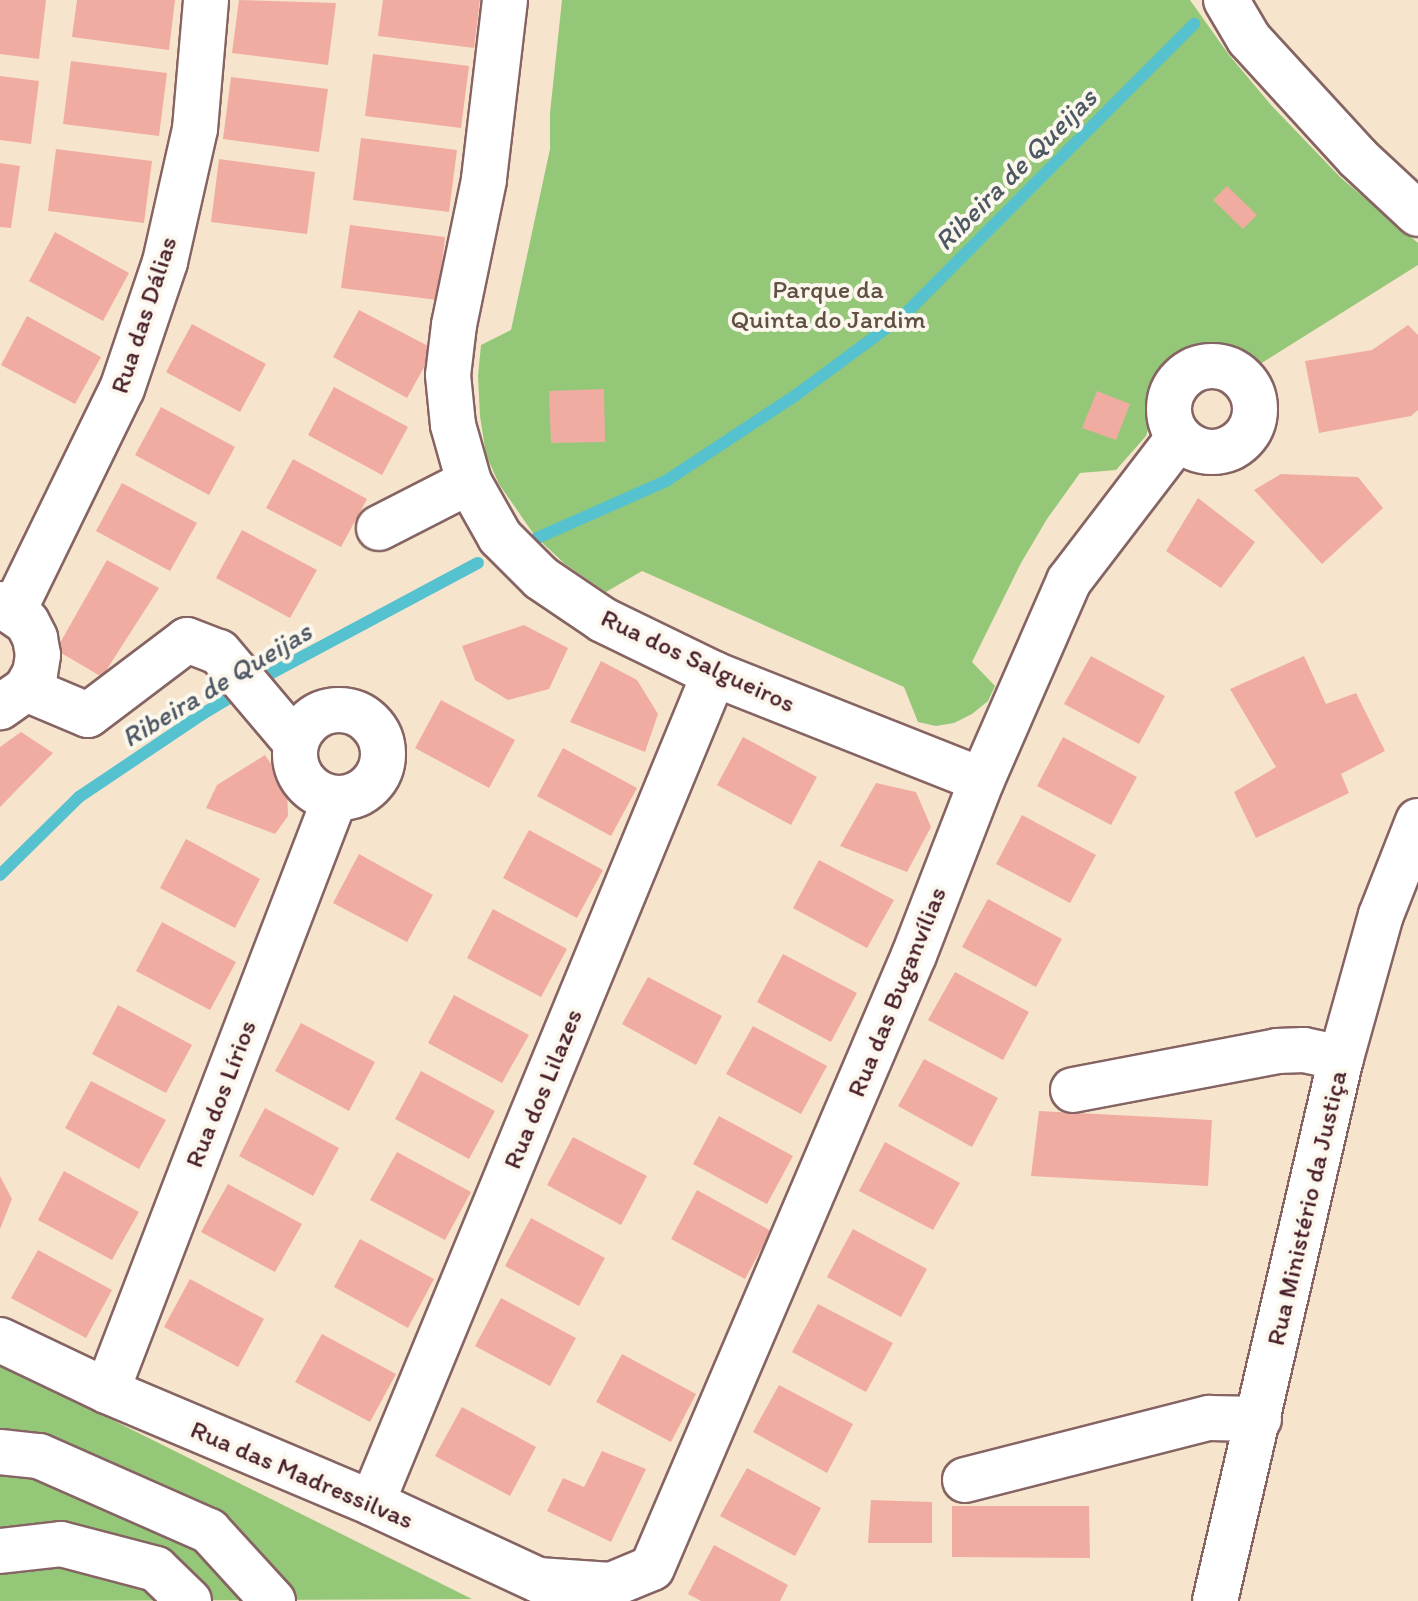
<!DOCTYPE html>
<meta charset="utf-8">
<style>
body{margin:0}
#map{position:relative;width:1418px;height:1601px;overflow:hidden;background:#f6e5cc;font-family:Itim,sans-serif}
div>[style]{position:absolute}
.green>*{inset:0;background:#94c778}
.stream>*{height:12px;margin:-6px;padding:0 6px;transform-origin:6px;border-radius:6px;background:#56c2cf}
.building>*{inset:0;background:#f1aca2}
.roads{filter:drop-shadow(2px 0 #866463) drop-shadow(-2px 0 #866463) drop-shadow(0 2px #866463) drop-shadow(0 -2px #866463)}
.minor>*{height:44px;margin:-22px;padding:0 22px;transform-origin:22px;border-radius:22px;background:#fff}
.minor>.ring{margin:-22px;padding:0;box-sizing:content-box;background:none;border:44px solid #fff;border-radius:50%}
.highway>*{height:44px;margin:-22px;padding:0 22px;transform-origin:22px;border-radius:22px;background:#fff}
span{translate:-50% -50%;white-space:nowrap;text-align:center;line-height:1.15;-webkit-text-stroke:8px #fbf7ec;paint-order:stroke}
.park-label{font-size:26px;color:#605142}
.street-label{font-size:26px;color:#4a1f2b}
.water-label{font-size:28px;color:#4e5864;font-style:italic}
</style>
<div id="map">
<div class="green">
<i style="clip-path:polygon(562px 0,1190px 0,1229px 55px,1271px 105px,1341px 178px,1418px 243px,1418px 265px,1260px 364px,1219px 345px,1198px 347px,1176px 359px,1165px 376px,1146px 436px,1116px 470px,1080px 473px,1047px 519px,1021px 563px,972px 662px,995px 686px,988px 701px,972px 714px,954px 723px,936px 726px,918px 722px,904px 687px,642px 571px,606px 592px,565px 564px,535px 536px,499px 484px,486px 455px,480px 416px,478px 376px,481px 345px,511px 330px,550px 149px,550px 113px)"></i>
<i style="clip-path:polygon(0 1364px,472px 1599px,0 1601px)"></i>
</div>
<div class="stream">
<i style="left:537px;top:538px;width:141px;rotate:-23.8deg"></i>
<i style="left:666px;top:481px;width:156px;rotate:-33.5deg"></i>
<i style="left:796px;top:395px;width:134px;rotate:-36.5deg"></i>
<i style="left:904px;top:315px;width:411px;rotate:-45.1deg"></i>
<i style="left:0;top:875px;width:111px;rotate:-44.6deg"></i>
<i style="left:79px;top:797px;width:151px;rotate:-33.9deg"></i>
<i style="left:204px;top:713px;width:74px;rotate:-30.7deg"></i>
<i style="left:268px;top:675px;width:238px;rotate:-28.1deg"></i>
</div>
<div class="building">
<i style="clip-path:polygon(0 0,46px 0,39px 59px,0 54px)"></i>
<i style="clip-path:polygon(77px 0,175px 0,169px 50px,72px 37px)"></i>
<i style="clip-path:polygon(239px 0,336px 3px,328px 65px,232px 53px)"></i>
<i style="clip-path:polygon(383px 0,480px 0,474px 48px,378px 36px)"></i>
<i style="clip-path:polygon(373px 54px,469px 66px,461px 128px,365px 116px)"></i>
<i style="clip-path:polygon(71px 61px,167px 73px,159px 136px,63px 124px)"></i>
<i style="clip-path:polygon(0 76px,39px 81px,31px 144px,0 140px)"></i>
<i style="clip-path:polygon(231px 77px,328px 89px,319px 152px,223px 139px)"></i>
<i style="clip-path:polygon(361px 138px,457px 150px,449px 212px,353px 200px)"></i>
<i style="clip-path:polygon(56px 149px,152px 161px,144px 223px,48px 211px)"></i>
<i style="clip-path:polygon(219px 159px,315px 172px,307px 234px,211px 222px)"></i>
<i style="clip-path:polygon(0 163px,20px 166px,11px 228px,0 227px)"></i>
<i style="clip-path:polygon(1227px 186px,1257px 215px,1243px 229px,1213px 200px)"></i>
<i style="clip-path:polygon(350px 225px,445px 237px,438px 300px,341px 288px)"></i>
<i style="clip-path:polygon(55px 232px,129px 273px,103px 321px,29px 281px)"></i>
<i style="clip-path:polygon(359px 310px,434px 349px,407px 398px,333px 357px)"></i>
<i style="clip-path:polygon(27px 316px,101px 357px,75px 404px,1px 365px)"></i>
<i style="clip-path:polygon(192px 324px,266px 364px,240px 412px,166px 372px)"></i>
<i style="clip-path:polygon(1408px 325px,1418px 335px,1418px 410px,1411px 416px,1319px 433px,1305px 361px,1372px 350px)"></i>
<i style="clip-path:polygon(334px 387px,408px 427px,382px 475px,308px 435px)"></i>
<i style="clip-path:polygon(604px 389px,605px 442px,551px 443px,549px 391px)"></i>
<i style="clip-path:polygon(1097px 391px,1130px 404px,1116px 440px,1082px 428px)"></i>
<i style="clip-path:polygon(161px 407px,235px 447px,209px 495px,135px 455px)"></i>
<i style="clip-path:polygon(293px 459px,367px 499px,341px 547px,266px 508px)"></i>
<i style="clip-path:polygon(1281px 474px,1358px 477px,1383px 508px,1322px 564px,1254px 490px)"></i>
<i style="clip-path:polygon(122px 483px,197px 523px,170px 571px,96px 531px)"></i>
<i style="clip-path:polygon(1198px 498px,1255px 542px,1221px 588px,1166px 551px)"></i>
<i style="clip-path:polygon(242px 530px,317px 570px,290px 618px,216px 578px)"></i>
<i style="clip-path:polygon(107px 560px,159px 588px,102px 677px,56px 650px)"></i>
<i style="clip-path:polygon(524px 625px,568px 648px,549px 689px,508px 700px,475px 680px,462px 646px)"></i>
<i style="clip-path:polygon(1091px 656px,1165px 696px,1139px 744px,1064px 704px)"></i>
<i style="clip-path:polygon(1304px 656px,1326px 704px,1356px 693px,1385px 751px,1341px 774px,1349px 793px,1256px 838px,1234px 792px,1276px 767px,1230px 689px)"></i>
<i style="clip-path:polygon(601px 661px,637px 680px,658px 714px,645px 752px,570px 722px)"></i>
<i style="clip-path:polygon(441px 700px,515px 740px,489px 788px,415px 748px)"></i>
<i style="clip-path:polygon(21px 732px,53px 753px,0 807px,0 747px)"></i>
<i style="clip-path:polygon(743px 737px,817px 777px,791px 825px,717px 785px)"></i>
<i style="clip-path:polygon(1063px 737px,1137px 777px,1111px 825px,1037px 786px)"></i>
<i style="clip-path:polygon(563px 748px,637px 788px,611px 836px,537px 796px)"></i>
<i style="clip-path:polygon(265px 755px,287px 788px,288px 816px,275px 834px,206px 808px,217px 785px)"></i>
<i style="clip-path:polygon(876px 783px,916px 792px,931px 827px,907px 872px,840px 846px)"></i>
<i style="clip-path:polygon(1022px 815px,1096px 855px,1070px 903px,996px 864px)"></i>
<i style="clip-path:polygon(529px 830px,603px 870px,577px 918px,503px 878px)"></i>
<i style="clip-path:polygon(186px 839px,260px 879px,235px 928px,160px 888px)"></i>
<i style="clip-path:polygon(359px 854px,433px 895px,407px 942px,333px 903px)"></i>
<i style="clip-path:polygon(819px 860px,894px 900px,867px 948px,793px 908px)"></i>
<i style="clip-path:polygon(988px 899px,1062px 939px,1036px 987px,962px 947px)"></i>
<i style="clip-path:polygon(493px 909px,567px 949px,541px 997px,467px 958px)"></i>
<i style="clip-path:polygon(162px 922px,236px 962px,210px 1010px,136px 971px)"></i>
<i style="clip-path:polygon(783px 954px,857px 993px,831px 1042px,757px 1002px)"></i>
<i style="clip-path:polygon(955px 972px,1029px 1012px,1003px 1060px,928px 1020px)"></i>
<i style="clip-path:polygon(648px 977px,722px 1016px,696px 1065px,622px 1024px)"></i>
<i style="clip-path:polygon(454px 995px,529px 1035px,502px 1083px,428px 1043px)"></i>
<i style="clip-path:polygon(118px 1005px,192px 1045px,166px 1093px,92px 1054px)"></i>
<i style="clip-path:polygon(301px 1023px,375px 1062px,349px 1111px,275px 1071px)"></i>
<i style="clip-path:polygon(753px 1026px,827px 1066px,801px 1114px,726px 1074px)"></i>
<i style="clip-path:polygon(924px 1059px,998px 1098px,972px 1147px,898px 1106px)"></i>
<i style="clip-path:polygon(421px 1071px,495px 1111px,469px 1159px,395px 1119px)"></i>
<i style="clip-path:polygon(91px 1081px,166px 1120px,139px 1169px,65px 1128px)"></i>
<i style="clip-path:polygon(265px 1108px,339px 1148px,313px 1196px,239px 1156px)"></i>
<i style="clip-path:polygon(1039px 1111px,1212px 1120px,1208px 1186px,1031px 1176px)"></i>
<i style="clip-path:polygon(719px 1116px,793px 1156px,767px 1204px,693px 1164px)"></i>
<i style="clip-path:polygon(573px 1137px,647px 1176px,621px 1225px,547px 1185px)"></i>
<i style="clip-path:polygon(885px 1142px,960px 1183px,933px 1230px,859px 1191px)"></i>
<i style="clip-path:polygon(397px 1152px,471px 1192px,445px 1240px,370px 1200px)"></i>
<i style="clip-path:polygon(64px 1171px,139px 1212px,112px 1260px,38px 1220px)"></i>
<i style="clip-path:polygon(0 1176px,12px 1199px,0 1229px)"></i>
<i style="clip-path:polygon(228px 1184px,302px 1224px,275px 1272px,201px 1232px)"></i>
<i style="clip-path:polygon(697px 1190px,771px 1231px,745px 1279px,671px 1239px)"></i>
<i style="clip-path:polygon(531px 1218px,605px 1258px,579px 1306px,505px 1266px)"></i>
<i style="clip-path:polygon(853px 1229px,927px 1269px,901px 1317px,827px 1277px)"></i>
<i style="clip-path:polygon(360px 1239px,434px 1279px,408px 1328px,334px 1287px)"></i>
<i style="clip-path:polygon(38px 1250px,112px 1290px,86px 1338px,11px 1298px)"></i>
<i style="clip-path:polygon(190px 1279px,264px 1319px,238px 1367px,164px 1327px)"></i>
<i style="clip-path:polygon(501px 1298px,576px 1338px,550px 1386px,475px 1346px)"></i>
<i style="clip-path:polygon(818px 1304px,893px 1343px,866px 1392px,792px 1352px)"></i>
<i style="clip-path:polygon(322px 1334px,396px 1374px,370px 1422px,295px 1382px)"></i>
<i style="clip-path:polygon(622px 1354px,696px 1394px,671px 1442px,596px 1402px)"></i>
<i style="clip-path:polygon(779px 1385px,853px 1424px,827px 1473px,753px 1432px)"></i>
<i style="clip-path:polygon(462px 1407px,536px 1447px,510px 1496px,435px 1456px)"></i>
<i style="clip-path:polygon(602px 1451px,646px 1469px,611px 1542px,547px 1511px,563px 1478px,584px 1487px)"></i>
<i style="clip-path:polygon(747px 1468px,821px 1508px,795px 1556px,720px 1516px)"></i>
<i style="clip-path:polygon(871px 1500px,932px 1502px,932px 1543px,868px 1543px)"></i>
<i style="clip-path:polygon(952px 1506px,1089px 1506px,1090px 1558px,952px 1557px)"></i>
<i style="clip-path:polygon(714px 1545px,788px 1585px,780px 1601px,701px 1601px,688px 1594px)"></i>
</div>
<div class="roads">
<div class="minor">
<i style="left:505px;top:0;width:181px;rotate:96.7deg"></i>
<i style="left:484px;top:180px;width:148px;rotate:101.7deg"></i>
<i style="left:454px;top:325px;width:50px;rotate:96.8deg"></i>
<i style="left:448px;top:375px;width:50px;rotate:84.3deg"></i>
<i style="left:453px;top:425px;width:59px;rotate:74.3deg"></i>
<i style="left:469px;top:482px;width:63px;rotate:60.6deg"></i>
<i style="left:500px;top:537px;width:58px;rotate:45deg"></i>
<i style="left:541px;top:578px;width:75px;rotate:34.1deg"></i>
<i style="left:603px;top:620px;width:123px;rotate:25.9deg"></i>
<i style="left:714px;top:674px;width:288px;rotate:21.6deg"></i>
<i style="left:1226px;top:0;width:45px;rotate:59.5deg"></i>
<i style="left:1249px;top:39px;width:161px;rotate:47.5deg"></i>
<i style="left:1358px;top:158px;width:82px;rotate:43deg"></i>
<i class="ring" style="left:1169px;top:366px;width:42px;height:42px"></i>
<i style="left:379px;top:528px;width:101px;rotate:-27.1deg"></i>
<i style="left:0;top:604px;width:32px;rotate:34deg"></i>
<i style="left:27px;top:622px;width:18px;rotate:63deg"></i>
<i style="left:35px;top:638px;width:17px;rotate:80deg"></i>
<i style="left:38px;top:655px;width:18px;rotate:99deg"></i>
<i style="left:35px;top:673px;width:18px;rotate:119deg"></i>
<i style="left:26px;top:689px;width:32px;rotate:145deg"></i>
<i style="left:14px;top:610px;width:246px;rotate:-64deg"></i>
<i style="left:122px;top:389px;width:134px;rotate:-71.3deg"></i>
<i style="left:165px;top:262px;width:136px;rotate:-77.3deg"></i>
<i style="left:195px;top:129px;width:129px;rotate:-85.1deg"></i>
<i style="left:26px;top:689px;width:67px;rotate:22.8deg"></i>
<i style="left:88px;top:715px;width:124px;rotate:-37.1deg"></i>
<i style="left:187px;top:640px;width:34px;rotate:21deg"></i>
<i style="left:219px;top:652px;width:119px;rotate:49.8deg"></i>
<i class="ring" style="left:295px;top:710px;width:44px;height:44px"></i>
<i style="left:1073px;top:1090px;width:208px;rotate:-10.8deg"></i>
<i style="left:1277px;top:1051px;width:27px;rotate:-2deg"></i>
<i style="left:1304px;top:1050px;width:38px;rotate:12deg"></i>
<i style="left:0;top:1340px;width:119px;rotate:25.5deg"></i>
<i style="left:107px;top:1391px;width:288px;rotate:22.9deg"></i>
<i style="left:372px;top:1503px;width:183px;rotate:24.9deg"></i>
<i style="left:538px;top:1580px;width:73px;rotate:3.9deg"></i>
<i style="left:611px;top:1585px;width:44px;rotate:-22.5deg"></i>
<i style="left:652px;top:1568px;width:667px;rotate:-66.86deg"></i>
<i style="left:914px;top:955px;width:188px;rotate:-68.8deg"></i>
<i style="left:982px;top:780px;width:217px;rotate:-66.4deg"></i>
<i style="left:1069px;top:581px;width:181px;rotate:-52.6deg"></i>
<i style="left:107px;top:1391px;width:635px;rotate:-68.97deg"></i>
<i style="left:965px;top:1480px;width:252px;rotate:-14.3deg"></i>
<i style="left:1209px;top:1418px;width:50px;rotate:1.1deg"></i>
<i style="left:372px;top:1503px;width:897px;rotate:-67.58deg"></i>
<i style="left:1215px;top:1601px;width:557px;rotate:-76.94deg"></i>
<i style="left:1341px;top:1058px;width:148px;rotate:-74.4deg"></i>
<i style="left:1381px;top:915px;width:101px;rotate:-68.5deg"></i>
</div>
<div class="highway">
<i style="left:0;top:1452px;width:39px;rotate:6deg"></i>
<i style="left:39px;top:1456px;width:186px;rotate:23.8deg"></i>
<i style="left:209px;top:1531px;width:95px;rotate:47.6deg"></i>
<i style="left:0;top:1551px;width:61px;rotate:-6.5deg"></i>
<i style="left:61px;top:1544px;width:98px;rotate:14.7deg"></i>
<i style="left:156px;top:1569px;width:46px;rotate:44.1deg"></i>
</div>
</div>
<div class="park-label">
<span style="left:828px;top:305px">Parque da<br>Quinta do Jardim</span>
</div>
<div class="street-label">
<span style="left:144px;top:315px;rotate:-72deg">Rua das Dálias</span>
<span style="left:698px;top:661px;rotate:25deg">Rua dos Salgueiros</span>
<span style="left:897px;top:992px;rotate:-68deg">Rua das Buganvílias</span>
<span style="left:543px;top:1089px;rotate:-68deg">Rua dos Lilazes</span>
<span style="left:221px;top:1094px;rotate:-69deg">Rua dos Lírios</span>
<span style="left:1307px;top:1208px;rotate:-77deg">Rua Ministério da Justiça</span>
<span style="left:302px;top:1475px;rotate:23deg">Rua das Madressilvas</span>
</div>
<div class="water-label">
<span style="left:1015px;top:169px;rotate:-45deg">Ribeira de Queijas</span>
<span style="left:216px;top:684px;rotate:-31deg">Ribeira de Queijas</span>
</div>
</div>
